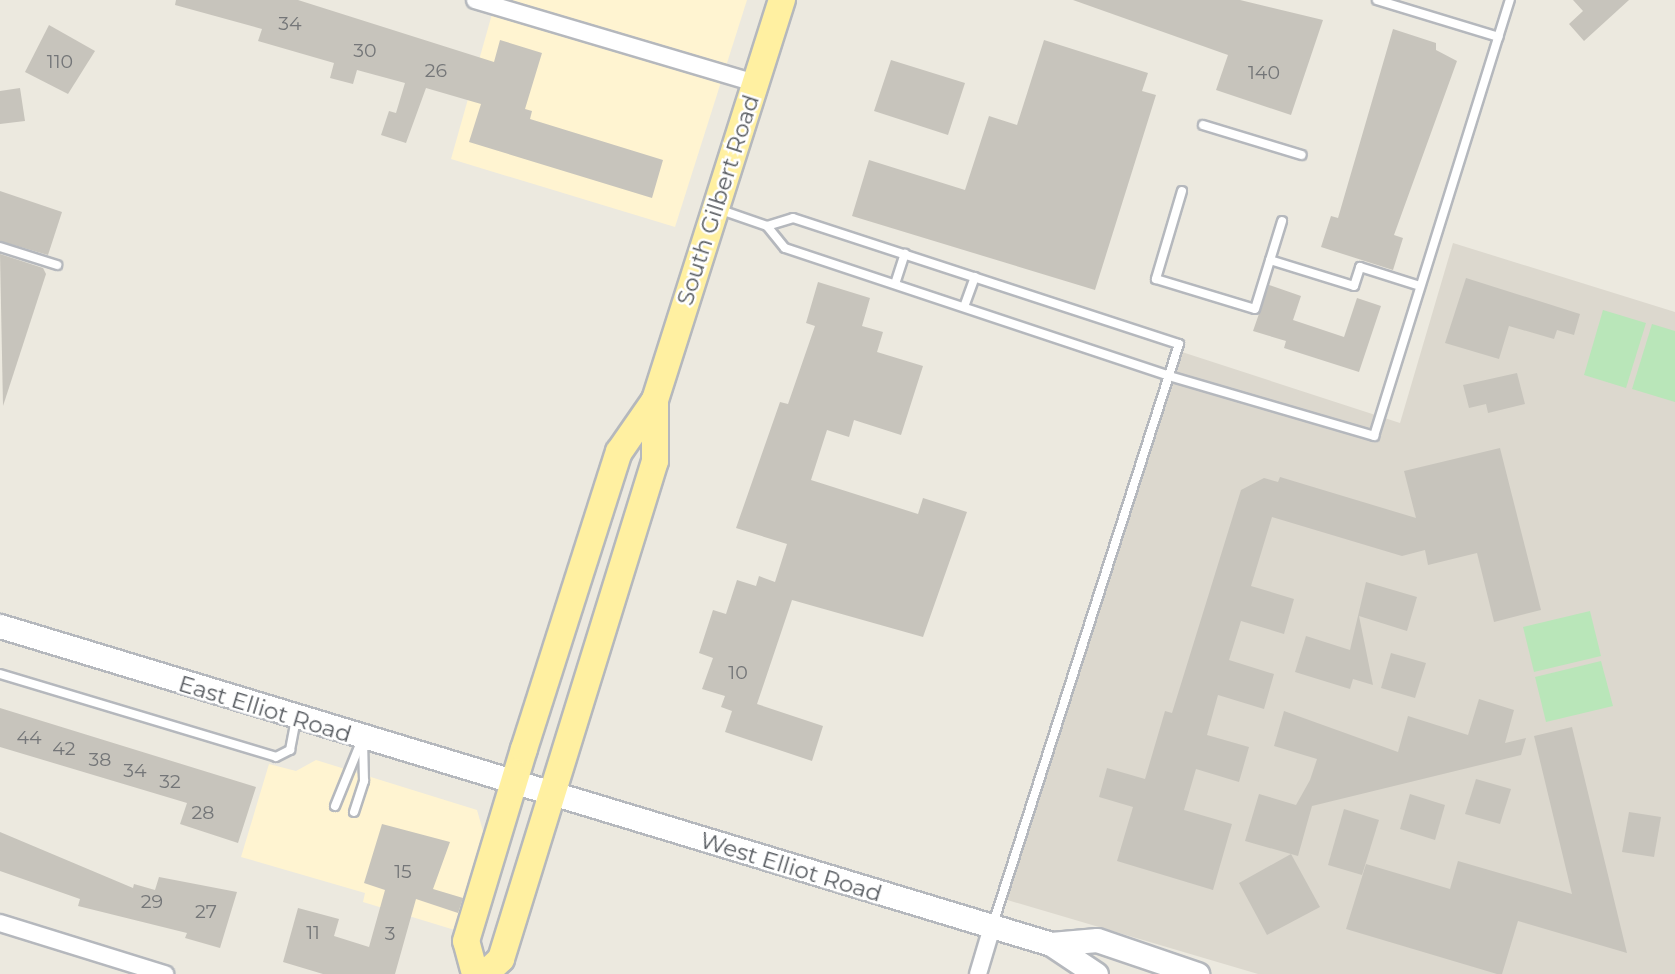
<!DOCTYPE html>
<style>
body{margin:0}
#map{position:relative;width:1675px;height:974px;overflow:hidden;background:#ece9df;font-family:Montserrat,sans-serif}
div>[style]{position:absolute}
.commercial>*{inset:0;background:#fff4d1}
.education>*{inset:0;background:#dcd8ce}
.green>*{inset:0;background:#b9e6b9}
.building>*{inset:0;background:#c7c4bc}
.roads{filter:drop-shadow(2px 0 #b5b8bd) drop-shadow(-2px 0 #b5b8bd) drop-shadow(0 2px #b5b8bd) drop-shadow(0 -2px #b5b8bd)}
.service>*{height:8px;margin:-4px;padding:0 4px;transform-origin:4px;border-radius:4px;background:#fff}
.minor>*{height:16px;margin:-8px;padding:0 8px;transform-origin:8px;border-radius:8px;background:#fff}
.secondary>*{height:23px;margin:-11.5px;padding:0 11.5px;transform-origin:11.5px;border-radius:11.5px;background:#fff}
.primary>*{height:26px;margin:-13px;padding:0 13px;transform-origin:13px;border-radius:13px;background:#fff0a1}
span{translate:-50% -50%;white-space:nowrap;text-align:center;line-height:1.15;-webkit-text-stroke:5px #fff;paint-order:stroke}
.number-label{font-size:19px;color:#747678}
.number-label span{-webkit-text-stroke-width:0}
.street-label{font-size:23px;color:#585c61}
</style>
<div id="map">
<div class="commercial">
<i style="clip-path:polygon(496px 0,747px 0,675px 227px,451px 159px)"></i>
<i style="clip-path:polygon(316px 760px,477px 810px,485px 838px,458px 931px,363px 902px,365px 893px,241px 857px,269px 764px,296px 771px)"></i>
</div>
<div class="education">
<i style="clip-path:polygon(1453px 243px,1675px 312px,1675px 974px,1258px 974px,1004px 899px,1182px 352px,1400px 423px)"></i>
</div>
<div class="green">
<i style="clip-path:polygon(1603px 310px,1646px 323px,1626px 388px,1584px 375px)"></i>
<i style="clip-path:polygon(1652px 324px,1675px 331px,1675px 402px,1632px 389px)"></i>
<i style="clip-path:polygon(1590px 611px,1601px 656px,1534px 672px,1523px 627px)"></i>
<i style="clip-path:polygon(1601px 661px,1613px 706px,1546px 722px,1535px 677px)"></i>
</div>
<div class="building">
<i style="clip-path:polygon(176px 0,298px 0,494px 62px,500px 40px,542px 53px,525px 109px,532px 111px,530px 119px,663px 160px,652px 198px,469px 142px,481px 104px,426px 88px,406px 143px,381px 135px,389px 111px,396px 113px,405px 83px,357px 70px,353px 84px,330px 78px,334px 63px,258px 41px,262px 29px,175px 5px)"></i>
<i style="clip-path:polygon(1073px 0,1240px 0,1323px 20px,1291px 115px,1216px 90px,1228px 55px)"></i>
<i style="clip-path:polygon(1573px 0,1629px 0,1584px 41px,1569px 24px,1583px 11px)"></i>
<i style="clip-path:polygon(49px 25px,95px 51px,68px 94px,25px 72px)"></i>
<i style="clip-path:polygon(1393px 29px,1436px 43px,1436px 50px,1457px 61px,1394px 235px,1403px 238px,1393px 270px,1321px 247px,1331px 216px,1338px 218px)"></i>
<i style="clip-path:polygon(1044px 40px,1148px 73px,1142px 91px,1156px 95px,1095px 290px,852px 216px,869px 160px,965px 190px,989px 116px,1017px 125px)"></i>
<i style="clip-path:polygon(891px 60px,965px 83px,948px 135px,874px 111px)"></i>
<i style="clip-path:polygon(20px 88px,25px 121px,0 124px,0 91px)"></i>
<i style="clip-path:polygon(0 191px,62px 212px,48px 255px,0 241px)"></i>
<i style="clip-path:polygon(0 254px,43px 268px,46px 274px,3px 406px)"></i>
<i style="clip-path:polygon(1466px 278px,1580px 314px,1574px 335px,1557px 330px,1554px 339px,1509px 326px,1499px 359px,1445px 343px)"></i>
<i style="clip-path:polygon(818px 282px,870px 298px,862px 326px,883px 332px,877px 352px,923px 366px,901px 435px,854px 420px,849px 437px,827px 430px,811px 480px,918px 514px,923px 498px,967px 512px,923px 637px,792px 600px,757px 704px,823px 726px,812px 761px,725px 732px,732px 711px,721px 707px,725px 696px,702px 689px,713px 658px,699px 653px,713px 610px,726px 614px,737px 580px,756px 586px,759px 576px,775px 582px,787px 544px,736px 528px,780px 402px,788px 404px,815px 326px,806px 323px)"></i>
<i style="clip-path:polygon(1269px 285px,1301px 296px,1293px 320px,1344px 337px,1357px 298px,1381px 306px,1359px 372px,1284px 348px,1286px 341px,1253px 331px)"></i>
<i style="clip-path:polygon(1517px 373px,1525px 404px,1488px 413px,1486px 404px,1469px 408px,1463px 385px)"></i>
<i style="clip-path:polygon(1500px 448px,1541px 610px,1494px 622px,1477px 553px,1428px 565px,1425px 550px,1402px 556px,1272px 517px,1251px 586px,1294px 599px,1284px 634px,1241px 621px,1229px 660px,1274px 674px,1264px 709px,1218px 695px,1207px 735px,1249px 747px,1239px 782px,1196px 769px,1184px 810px,1232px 824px,1213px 890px,1117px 861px,1133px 807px,1099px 797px,1107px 768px,1145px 779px,1165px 711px,1172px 713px,1241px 490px,1264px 478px,1278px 482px,1280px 477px,1416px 518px,1404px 471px)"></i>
<i style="clip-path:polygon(1366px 582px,1417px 597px,1407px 631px,1359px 616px,1373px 685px,1353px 679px,1350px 689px,1295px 672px,1306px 636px,1350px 650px)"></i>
<i style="clip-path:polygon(1391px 653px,1426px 663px,1415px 698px,1381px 688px)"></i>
<i style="clip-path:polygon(1479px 699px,1514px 710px,1505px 743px,1526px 738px,1521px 755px,1312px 806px,1298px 856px,1245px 841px,1259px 794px,1296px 805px,1310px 780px,1317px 759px,1274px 746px,1284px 711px,1398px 752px,1408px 716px,1468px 735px)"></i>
<i style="clip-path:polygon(0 708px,256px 787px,238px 843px,180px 824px,187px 803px,0 747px)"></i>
<i style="clip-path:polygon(1572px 727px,1627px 953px,1518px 921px,1502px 974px,1497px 974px,1346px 929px,1366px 864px,1450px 889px,1458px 861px,1572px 894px,1534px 736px)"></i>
<i style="clip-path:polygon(1476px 779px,1511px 789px,1500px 824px,1465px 814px)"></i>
<i style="clip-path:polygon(1410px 794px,1445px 805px,1435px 840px,1400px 829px)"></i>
<i style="clip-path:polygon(1344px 809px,1379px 820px,1362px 875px,1328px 865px)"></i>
<i style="clip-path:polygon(1629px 812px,1661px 817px,1654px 857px,1622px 852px)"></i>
<i style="clip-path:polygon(382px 824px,450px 842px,433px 889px,463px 898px,458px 913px,416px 899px,395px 974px,323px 974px,283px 962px,298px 908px,339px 919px,334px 936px,369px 947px,385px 890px,364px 883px)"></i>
<i style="clip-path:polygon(0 832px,133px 888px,134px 884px,155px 890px,159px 877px,237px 892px,220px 948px,185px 938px,187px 933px,78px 906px,80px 899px,0 871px)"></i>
<i style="clip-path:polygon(1291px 854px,1320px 907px,1267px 935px,1239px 883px)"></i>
</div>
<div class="roads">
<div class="service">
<i style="left:1377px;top:0;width:127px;rotate:16.9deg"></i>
<i style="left:1203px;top:125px;width:103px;rotate:16.9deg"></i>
<i style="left:1182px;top:191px;width:92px;rotate:106.5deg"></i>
<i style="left:1156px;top:279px;width:103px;rotate:16.9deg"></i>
<i style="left:1255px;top:309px;width:92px;rotate:-72.9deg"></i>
<i style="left:718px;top:209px;width:52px;rotate:19.1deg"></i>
<i style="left:767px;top:226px;width:28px;rotate:51deg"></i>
<i style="left:785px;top:248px;width:405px;rotate:18.4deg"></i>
<i style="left:1169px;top:376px;width:214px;rotate:16.3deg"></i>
<i style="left:1374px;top:436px;width:457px;rotate:-72.7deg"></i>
<i style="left:767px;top:226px;width:27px;rotate:-17deg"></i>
<i style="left:793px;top:218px;width:406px;rotate:18.1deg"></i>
<i style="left:1179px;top:344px;width:609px;rotate:107.78deg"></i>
<i style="left:0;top:247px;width:60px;rotate:17.5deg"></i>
<i style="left:1270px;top:260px;width:88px;rotate:17.2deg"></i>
<i style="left:1354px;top:286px;width:20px;rotate:-72deg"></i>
<i style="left:1360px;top:267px;width:63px;rotate:17.6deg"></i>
<i style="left:895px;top:284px;width:32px;rotate:-72deg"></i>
<i style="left:964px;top:307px;width:32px;rotate:-70deg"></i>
<i style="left:0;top:674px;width:288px;rotate:16.7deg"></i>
<i style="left:276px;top:757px;width:16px;rotate:-27deg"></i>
<i style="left:290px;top:750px;width:32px;rotate:-79deg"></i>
<i style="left:335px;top:806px;width:69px;rotate:-67.9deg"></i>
<i style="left:354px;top:812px;width:33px;rotate:-72deg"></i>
<i style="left:364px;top:781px;width:42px;rotate:-91.4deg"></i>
</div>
<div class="minor">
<i style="left:475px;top:0;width:292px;rotate:16.5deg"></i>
<i style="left:0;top:923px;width:173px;rotate:17.2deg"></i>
<i style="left:978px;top:974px;width:49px;rotate:-73.4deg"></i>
</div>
<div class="secondary">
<i style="left:0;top:626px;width:1098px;rotate:16.83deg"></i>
<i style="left:1051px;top:944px;width:46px;rotate:-5deg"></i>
<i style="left:1097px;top:940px;width:106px;rotate:18.8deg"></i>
<i style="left:1051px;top:944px;width:54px;rotate:33.7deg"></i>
</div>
<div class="primary">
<i style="left:475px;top:974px;width:34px;rotate:-105deg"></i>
<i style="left:466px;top:941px;width:201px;rotate:-73.2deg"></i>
<i style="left:524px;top:749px;width:312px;rotate:-72.3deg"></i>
<i style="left:619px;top:452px;width:63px;rotate:-55.3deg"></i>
<i style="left:655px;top:400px;width:420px;rotate:-72.4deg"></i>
<i style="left:485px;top:974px;width:22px;rotate:-43deg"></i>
<i style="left:501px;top:959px;width:521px;rotate:-72.82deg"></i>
<i style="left:655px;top:461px;width:61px;rotate:-90deg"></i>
</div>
</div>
<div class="number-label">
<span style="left:290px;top:24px">34</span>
<span style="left:365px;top:51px">30</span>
<span style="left:60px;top:62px">110</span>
<span style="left:436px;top:71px">26</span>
<span style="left:1264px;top:73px">140</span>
<span style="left:738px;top:673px">10</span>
<span style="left:29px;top:738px">44</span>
<span style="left:64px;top:749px">42</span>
<span style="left:100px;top:760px">38</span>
<span style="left:135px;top:771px">34</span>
<span style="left:170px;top:782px">32</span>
<span style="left:203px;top:813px">28</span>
<span style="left:403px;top:872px">15</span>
<span style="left:152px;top:902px">29</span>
<span style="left:206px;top:912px">27</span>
<span style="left:313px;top:933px">11</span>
<span style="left:390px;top:934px">3</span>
</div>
<div class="street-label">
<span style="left:718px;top:200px;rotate:-72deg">South Gilbert Road</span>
<span style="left:265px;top:709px;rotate:17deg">East Elliot Road</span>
<span style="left:791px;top:867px;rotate:17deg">West Elliot Road</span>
</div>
</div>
